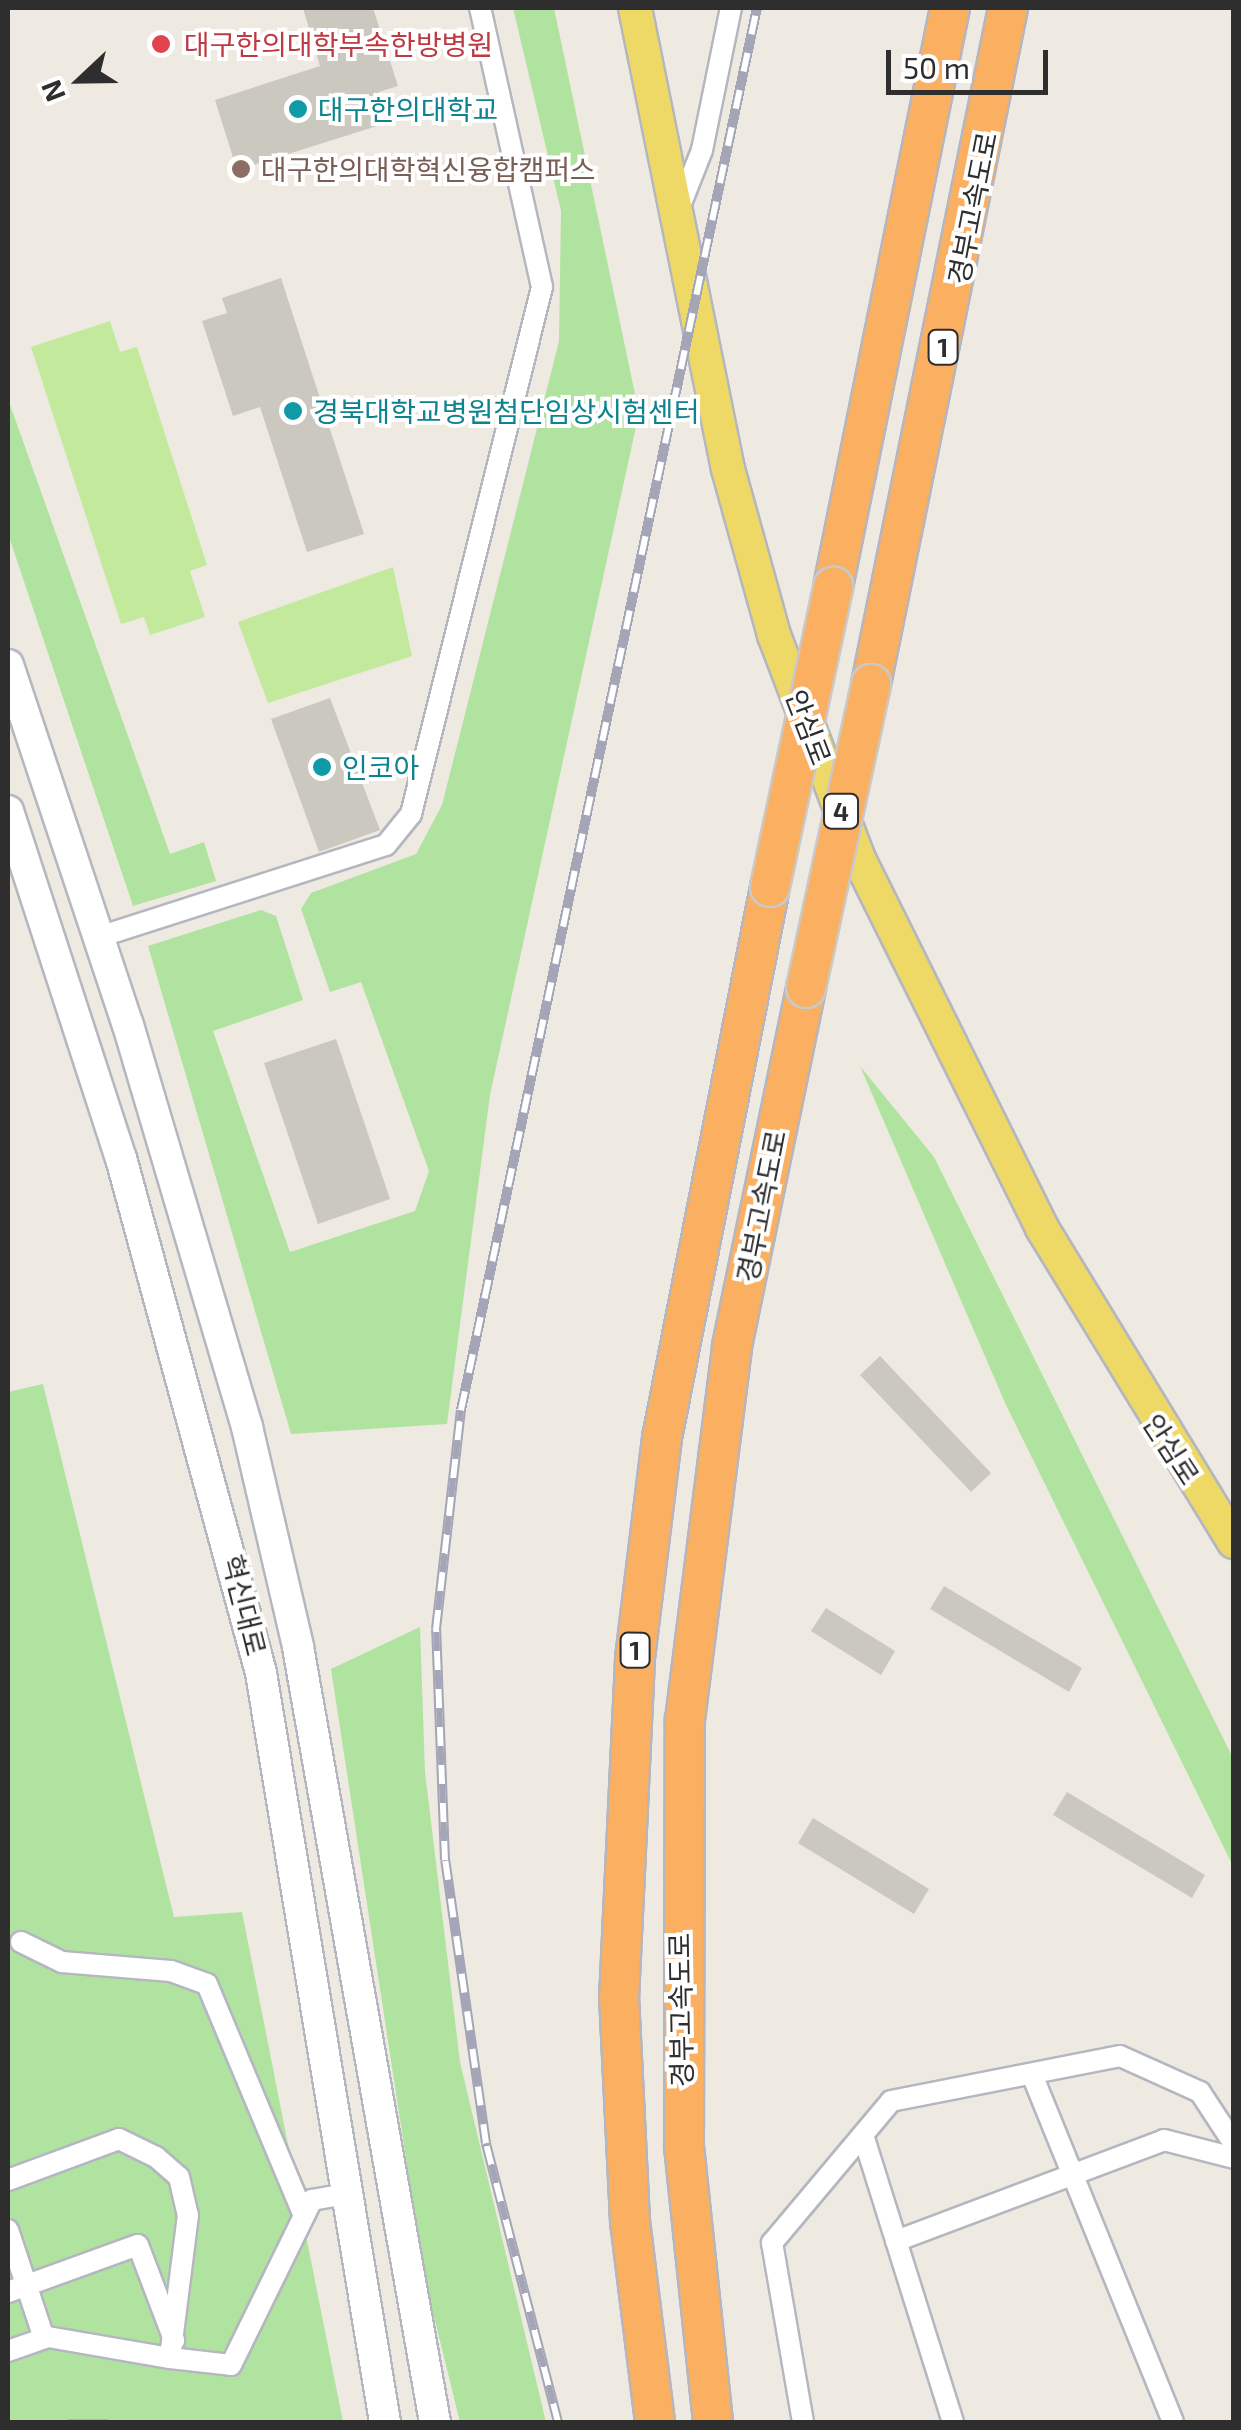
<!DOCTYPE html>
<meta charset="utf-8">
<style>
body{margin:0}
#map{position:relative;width:1241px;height:2430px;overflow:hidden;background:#eeeae1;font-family:"Exo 2","Noto Sans KR",sans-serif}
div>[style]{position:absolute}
.green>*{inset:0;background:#b1e3a0}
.pitch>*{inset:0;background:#c2e99c}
.stream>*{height:6px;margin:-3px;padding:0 3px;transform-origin:3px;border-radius:3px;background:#79c4ec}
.building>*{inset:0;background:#cac8bf}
.roads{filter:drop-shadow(2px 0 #b4b6c0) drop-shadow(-2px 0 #b4b6c0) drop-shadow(0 2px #b4b6c0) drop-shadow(0 -2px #b4b6c0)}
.street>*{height:20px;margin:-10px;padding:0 10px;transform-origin:10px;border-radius:10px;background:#fff}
.secondary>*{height:30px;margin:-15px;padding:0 15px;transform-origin:15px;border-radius:15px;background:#fff}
.primary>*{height:32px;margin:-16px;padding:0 16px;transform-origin:16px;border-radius:16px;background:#eed967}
.highway>*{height:38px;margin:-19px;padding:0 19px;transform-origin:19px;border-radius:19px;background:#faaf61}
.rail>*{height:10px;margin-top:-5px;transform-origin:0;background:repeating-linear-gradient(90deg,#fff 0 19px,#a4a5b7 0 38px);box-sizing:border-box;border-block:2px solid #a4a5b7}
.bridges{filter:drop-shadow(2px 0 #c9c9c9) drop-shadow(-2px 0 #c9c9c9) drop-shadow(0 2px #c9c9c9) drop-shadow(0 -2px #c9c9c9)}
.highway-bridge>*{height:38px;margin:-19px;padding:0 19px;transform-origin:19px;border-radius:19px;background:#faaf61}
.dots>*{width:28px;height:28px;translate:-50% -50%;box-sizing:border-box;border:5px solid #fff;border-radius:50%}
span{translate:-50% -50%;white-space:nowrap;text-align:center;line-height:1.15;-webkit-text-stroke:8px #fff;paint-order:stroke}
.shield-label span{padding:2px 8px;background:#fff;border:2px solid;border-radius:8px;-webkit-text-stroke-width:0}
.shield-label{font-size:25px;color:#2e2e2e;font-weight:700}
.health-label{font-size:28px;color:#be3a42}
.left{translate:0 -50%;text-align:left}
.culture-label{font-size:28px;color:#0d838f}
.education-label{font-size:28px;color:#785e54}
.street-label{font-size:28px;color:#2e2e2e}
.frame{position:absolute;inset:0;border:10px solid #2e2e2e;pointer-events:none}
.north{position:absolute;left:30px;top:30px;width:100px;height:100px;-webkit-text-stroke:8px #fff;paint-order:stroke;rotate:248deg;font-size:28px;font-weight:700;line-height:40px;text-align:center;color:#2e2e2e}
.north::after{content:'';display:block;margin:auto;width:35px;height:45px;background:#2e2e2e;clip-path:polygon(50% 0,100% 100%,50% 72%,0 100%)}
.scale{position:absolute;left:886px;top:50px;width:162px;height:45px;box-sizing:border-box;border:5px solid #2e2e2e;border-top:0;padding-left:12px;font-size:30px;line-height:35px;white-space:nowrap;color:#2e2e2e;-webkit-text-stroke:8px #fff;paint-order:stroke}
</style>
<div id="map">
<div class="green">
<i style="clip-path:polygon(513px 8px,554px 8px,639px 413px,490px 1095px,447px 1424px,291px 1434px,148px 946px,261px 910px,276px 916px,303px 1000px,213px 1031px,290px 1252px,415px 1211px,429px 1171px,361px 982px,330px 992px,301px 909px,311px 893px,416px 854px,442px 805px,559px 341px,561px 211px)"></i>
<i style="clip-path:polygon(8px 399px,170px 854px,204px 842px,216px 881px,133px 906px,8px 534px)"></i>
<i style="clip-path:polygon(860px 1066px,934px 1157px,1233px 1758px,1233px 1866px,1006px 1405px)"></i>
<i style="clip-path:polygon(43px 1384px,174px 1917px,242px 1912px,343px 2422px,8px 2422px,8px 1392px)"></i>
<i style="clip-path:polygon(420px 1627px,425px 1772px,460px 2062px,546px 2422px,460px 2422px,424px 2276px,331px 1669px)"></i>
</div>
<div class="pitch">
<i style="clip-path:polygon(110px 321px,120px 352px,137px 347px,207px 565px,190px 571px,205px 617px,150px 635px,144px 617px,121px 624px,31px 347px)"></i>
<i style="clip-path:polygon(393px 567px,412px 656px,268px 703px,238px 622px)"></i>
</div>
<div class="stream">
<i style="left:69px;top:2422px;width:38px"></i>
</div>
<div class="building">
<i style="clip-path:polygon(303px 8px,373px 8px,398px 86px,379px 92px,377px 126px,237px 170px,215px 100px,320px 66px)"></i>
<i style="clip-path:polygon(281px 278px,364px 534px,307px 552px,260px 407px,233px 416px,202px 321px,227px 313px,222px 298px)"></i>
<i style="clip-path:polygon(330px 698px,380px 830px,319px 852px,271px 719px)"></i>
<i style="clip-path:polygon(336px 1039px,390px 1199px,318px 1224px,264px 1063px)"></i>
<i style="clip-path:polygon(880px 1356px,991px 1473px,971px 1492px,860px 1375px)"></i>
<i style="clip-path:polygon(944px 1586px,1082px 1668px,1069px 1692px,930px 1609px)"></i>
<i style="clip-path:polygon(826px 1608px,895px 1651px,881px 1675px,811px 1631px)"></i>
<i style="clip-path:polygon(1067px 1792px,1205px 1875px,1192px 1898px,1053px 1815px)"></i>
<i style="clip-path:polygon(813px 1818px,929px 1889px,914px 1914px,798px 1843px)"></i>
</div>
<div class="roads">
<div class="street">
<i style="left:678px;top:211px;width:66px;rotate:-68.5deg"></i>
<i style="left:702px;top:150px;width:145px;rotate:-78.5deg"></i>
<i style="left:99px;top:937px;width:301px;rotate:-17.8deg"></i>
<i style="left:386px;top:845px;width:40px;rotate:-51deg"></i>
<i style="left:411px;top:814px;width:543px;rotate:-76.04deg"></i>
<i style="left:542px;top:287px;width:286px;rotate:-102.5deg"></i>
<i style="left:21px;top:1942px;width:46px;rotate:26deg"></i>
<i style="left:62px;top:1962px;width:109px;rotate:4.7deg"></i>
<i style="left:171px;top:1971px;width:38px;rotate:20deg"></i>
<i style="left:207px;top:1984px;width:251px;rotate:67.3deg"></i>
<i style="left:1033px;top:2077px;width:372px;rotate:67.9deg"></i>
<i style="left:863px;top:2135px;width:301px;rotate:72.6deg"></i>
<i style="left:8px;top:2180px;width:118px;rotate:-20.3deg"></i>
<i style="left:119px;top:2139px;width:41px;rotate:25.9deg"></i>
<i style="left:156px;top:2157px;width:30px;rotate:41deg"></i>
<i style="left:179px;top:2177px;width:39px;rotate:77deg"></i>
<i style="left:188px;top:2215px;width:144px;rotate:97.2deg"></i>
<i style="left:170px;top:2358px;width:61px;rotate:6.5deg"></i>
<i style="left:231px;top:2365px;width:184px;rotate:-63.9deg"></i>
<i style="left:312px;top:2200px;width:35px;rotate:-10deg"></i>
<i style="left:8px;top:2230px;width:114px;rotate:71.6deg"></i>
<i style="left:896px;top:2241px;width:286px;rotate:-20.6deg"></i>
<i style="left:1164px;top:2140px;width:72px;rotate:14.4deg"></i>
<i style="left:8px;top:2292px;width:138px;rotate:-19.9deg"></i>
<i style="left:138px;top:2245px;width:102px;rotate:69.2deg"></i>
<i style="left:8px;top:2351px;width:42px;rotate:-19.3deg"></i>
<i style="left:48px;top:2337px;width:124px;rotate:9.8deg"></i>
<i style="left:803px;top:2422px;width:182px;rotate:-99.8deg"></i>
<i style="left:772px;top:2243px;width:185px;rotate:-50deg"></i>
<i style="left:891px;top:2101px;width:233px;rotate:-11.1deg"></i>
<i style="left:1120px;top:2056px;width:88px;rotate:24.2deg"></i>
<i style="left:1200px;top:2092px;width:62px;rotate:56.8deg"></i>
</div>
<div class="secondary">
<i style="left:8px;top:665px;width:379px;rotate:71.6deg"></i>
<i style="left:128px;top:1025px;width:419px;rotate:73.5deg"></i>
<i style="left:247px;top:1427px;width:226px;rotate:76.9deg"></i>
<i style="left:298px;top:1647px;width:787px;rotate:79.98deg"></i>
<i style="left:8px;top:811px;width:365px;rotate:72deg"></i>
<i style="left:121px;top:1158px;width:534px;rotate:74.79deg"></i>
<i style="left:261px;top:1673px;width:759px;rotate:80.6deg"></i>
</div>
<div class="primary">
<i style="left:635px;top:8px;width:470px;rotate:78.6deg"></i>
<i style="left:728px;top:469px;width:172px;rotate:74.5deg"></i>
<i style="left:774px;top:635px;width:240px;rotate:69.2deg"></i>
<i style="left:859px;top:859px;width:412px;rotate:63.6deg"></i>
<i style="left:1042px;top:1228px;width:368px;rotate:58.6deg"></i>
</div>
<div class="highway">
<i style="left:833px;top:587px;width:591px;rotate:-78.58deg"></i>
<i style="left:871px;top:684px;width:690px;rotate:-78.54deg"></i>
<i style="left:655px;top:2422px;width:203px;rotate:-97.1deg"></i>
<i style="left:630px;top:2221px;width:222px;rotate:-92.8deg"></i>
<i style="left:619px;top:1999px;width:341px;rotate:-87.3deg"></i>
<i style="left:635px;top:1658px;width:222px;rotate:-83deg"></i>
<i style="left:662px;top:1438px;width:561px;rotate:-78.91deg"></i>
<i style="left:713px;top:2422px;width:276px;rotate:-96deg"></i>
<i style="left:684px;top:2148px;width:428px;rotate:-89.9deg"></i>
<i style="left:685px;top:1720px;width:377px;rotate:-82.8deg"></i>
<i style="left:732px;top:1346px;width:366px;rotate:-78.3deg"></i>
</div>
</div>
<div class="rail">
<i style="left:558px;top:2422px;width:288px;rotate:-104.5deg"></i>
<i style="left:486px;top:2143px;width:286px;rotate:-98.2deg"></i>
<i style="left:445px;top:1860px;width:231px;rotate:-92.2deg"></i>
<i style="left:436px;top:1629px;width:220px;rotate:-83.5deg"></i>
<i style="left:461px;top:1410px;width:1433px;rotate:-78.08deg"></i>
</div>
<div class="bridges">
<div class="highway-bridge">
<i style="left:770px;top:887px;width:307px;rotate:-78.1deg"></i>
<i style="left:806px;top:988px;width:311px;rotate:-77.9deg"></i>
</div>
</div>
<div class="dots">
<i style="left:161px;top:44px;background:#e0444e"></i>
<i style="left:298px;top:109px;background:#0f9aa8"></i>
<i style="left:241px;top:169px;background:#8d6e63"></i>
<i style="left:293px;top:411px;background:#0f9aa8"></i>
<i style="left:322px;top:767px;background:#0f9aa8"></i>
</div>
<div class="shield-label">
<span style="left:943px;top:347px">1</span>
<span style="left:841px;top:811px">4</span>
<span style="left:635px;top:1650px">1</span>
</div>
<div class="health-label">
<span class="left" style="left:184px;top:44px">대구한의대학부속한방병원</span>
</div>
<div class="culture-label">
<span class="left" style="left:318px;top:109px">대구한의대학교</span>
<span class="left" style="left:313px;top:411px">경북대학교병원첨단임상시험센터</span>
<span class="left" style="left:342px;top:767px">인코아</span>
</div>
<div class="education-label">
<span class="left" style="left:261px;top:169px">대구한의대학혁신융합캠퍼스</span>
</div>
<div class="street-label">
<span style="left:972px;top:208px;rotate:-79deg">경부고속도로</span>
<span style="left:809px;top:727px;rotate:69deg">안심로</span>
<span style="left:761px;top:1206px;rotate:-79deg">경부고속도로</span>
<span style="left:1172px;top:1449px;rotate:57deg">안심로</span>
<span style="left:245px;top:1605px;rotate:76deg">혁신대로</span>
<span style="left:680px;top:2010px;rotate:-91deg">경부고속도로</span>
</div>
<div class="frame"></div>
<div class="north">N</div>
<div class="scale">50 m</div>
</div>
